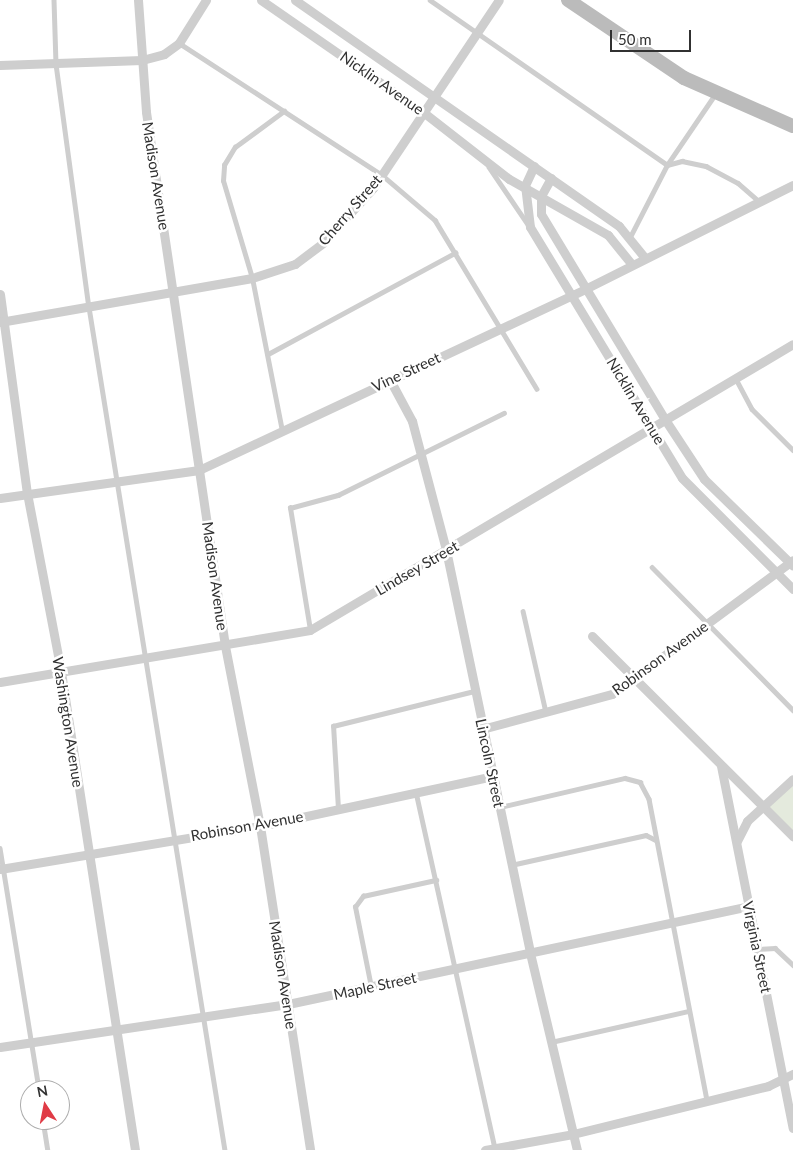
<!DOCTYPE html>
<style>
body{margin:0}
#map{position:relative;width:793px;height:1150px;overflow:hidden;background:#fff;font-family:Lato,sans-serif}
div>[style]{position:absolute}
.green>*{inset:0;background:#e4eadd}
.lane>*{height:4.5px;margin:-2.25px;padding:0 2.25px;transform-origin:2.25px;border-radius:2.25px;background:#cecece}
.street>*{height:9px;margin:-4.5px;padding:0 4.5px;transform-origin:4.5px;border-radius:4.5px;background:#cecece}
.secondary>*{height:14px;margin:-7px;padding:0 7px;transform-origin:7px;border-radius:7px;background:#bbb}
span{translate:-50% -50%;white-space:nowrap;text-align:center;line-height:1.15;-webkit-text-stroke:5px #fff;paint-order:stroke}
.street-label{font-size:15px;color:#313131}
.north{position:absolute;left:20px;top:1080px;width:50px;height:50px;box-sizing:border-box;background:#fff;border:1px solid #adadad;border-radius:50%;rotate:349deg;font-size:14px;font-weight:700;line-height:20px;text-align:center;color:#313131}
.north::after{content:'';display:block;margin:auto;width:18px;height:22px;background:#e03b46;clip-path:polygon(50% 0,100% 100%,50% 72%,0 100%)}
.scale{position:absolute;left:610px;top:30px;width:81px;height:22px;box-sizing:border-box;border:2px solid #313131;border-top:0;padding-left:6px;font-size:15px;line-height:18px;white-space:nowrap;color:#313131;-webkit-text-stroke:4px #fff;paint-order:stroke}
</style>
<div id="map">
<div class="green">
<i style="clip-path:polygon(793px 779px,793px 836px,764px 808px)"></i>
</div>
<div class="lane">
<i style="left:54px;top:0;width:64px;rotate:88.2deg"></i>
<i style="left:56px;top:64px;width:245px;rotate:82.3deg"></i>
<i style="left:89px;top:307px;width:854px;rotate:80.84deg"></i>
<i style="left:430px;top:0;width:289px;rotate:34.8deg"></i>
<i style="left:667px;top:165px;width:16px;rotate:-15deg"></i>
<i style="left:682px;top:161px;width:25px;rotate:12deg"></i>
<i style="left:706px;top:166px;width:36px;rotate:28deg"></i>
<i style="left:738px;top:183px;width:28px;rotate:41deg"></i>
<i style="left:179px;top:43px;width:242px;rotate:33deg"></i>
<i style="left:382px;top:175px;width:70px;rotate:40.3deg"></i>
<i style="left:435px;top:220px;width:197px;rotate:58.9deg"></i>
<i style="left:489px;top:167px;width:68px;rotate:55.8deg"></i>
<i style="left:630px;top:237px;width:81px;rotate:-62.8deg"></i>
<i style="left:667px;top:165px;width:87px;rotate:-55.8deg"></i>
<i style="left:268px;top:354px;width:213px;rotate:-28.4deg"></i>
<i style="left:735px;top:377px;width:36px;rotate:62deg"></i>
<i style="left:752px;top:409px;width:58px;rotate:45deg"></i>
<i style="left:282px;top:431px;width:156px;rotate:-101.1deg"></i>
<i style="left:252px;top:278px;width:101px;rotate:-106.6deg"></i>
<i style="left:223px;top:181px;width:16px;rotate:-86deg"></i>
<i style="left:224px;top:165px;width:21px;rotate:-59deg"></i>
<i style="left:235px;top:147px;width:61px;rotate:-36.3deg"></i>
<i style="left:652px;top:567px;width:201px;rotate:45.4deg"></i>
<i style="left:523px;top:611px;width:104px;rotate:77.2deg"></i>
<i style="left:310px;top:630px;width:124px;rotate:-99.3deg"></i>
<i style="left:290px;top:508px;width:50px;rotate:-15.2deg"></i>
<i style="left:338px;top:495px;width:185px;rotate:-26.3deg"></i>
<i style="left:416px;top:792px;width:365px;rotate:77.5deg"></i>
<i style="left:500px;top:807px;width:128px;rotate:-13.1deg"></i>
<i style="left:625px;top:778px;width:16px;rotate:15deg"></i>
<i style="left:640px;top:782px;width:19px;rotate:62deg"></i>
<i style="left:649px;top:799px;width:308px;rotate:79.1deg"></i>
<i style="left:338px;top:809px;width:83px;rotate:-93.4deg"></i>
<i style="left:333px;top:726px;width:145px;rotate:-13.9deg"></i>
<i style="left:0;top:848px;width:245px;rotate:80.8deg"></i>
<i style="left:511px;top:865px;width:138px;rotate:-12.5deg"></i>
<i style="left:646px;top:835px;width:11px;rotate:27deg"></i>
<i style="left:758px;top:949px;width:17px;rotate:-3deg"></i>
<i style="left:775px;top:948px;width:25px;rotate:43deg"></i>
<i style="left:371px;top:987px;width:82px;rotate:-101.3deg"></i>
<i style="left:355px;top:907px;width:14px;rotate:-54deg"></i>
<i style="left:363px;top:896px;width:75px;rotate:-12.4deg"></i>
<i style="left:551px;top:1042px;width:141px;rotate:-12.7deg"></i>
<i style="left:43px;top:1120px;width:30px;rotate:81deg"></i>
</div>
<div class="street">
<i style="left:138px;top:0;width:112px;rotate:85.9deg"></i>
<i style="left:146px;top:112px;width:540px;rotate:81.58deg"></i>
<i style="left:225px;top:646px;width:183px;rotate:79deg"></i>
<i style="left:260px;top:826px;width:328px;rotate:81.2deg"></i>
<i style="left:261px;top:0;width:197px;rotate:34.7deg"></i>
<i style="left:423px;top:112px;width:109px;rotate:37.9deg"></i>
<i style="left:509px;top:179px;width:114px;rotate:29.5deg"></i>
<i style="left:608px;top:235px;width:38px;rotate:51deg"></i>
<i style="left:295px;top:0;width:395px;rotate:34.9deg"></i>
<i style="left:619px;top:226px;width:41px;rotate:50.9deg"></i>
<i style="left:0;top:65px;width:142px;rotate:-2deg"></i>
<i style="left:142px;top:60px;width:23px;rotate:-15deg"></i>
<i style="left:164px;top:54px;width:19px;rotate:-36deg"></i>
<i style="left:179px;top:43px;width:51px;rotate:-57.9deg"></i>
<i style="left:534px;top:166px;width:21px;rotate:115deg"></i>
<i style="left:525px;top:185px;width:42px;rotate:83.2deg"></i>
<i style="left:530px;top:227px;width:293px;rotate:58.8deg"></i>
<i style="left:682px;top:478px;width:157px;rotate:45deg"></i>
<i style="left:551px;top:178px;width:21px;rotate:119deg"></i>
<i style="left:541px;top:196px;width:18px;rotate:90deg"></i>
<i style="left:541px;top:214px;width:238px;rotate:58.9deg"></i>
<i style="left:664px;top:418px;width:73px;rotate:56.7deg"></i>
<i style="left:704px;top:479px;width:124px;rotate:44.3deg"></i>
<i style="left:0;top:294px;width:201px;rotate:82.3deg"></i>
<i style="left:27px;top:493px;width:182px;rotate:79.2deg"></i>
<i style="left:61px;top:672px;width:484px;rotate:81.2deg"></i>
<i style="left:0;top:322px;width:256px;rotate:-9.9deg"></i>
<i style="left:252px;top:278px;width:45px;rotate:-18deg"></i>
<i style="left:295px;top:264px;width:36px;rotate:-37deg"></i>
<i style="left:324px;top:242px;width:73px;rotate:-47.8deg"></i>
<i style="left:373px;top:188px;width:226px;rotate:-56.2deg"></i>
<i style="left:390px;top:380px;width:47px;rotate:61.8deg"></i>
<i style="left:412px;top:421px;width:133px;rotate:75.2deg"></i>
<i style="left:446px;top:550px;width:412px;rotate:78.2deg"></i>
<i style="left:530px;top:953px;width:203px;rotate:76.6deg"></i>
<i style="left:0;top:498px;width:201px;rotate:-8deg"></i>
<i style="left:199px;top:470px;width:429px;rotate:-25.1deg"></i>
<i style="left:587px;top:288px;width:230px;rotate:-26.6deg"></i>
<i style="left:592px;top:636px;width:284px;rotate:44.9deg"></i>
<i style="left:0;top:682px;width:314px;rotate:-9.5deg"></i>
<i style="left:310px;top:630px;width:561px;rotate:-30.63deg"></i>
<i style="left:482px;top:729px;width:135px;rotate:-15.1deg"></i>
<i style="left:612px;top:694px;width:225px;rotate:-36.5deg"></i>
<i style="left:721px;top:766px;width:369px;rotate:78.8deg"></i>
<i style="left:737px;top:841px;width:22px;rotate:-63deg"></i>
<i style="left:747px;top:821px;width:62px;rotate:-42.4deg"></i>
<i style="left:0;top:869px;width:264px;rotate:-9.4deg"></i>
<i style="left:260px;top:826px;width:238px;rotate:-12.1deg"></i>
<i style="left:0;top:1047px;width:291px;rotate:-8.5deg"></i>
<i style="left:288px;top:1004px;width:470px;rotate:-12deg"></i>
<i style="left:485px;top:1150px;width:89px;rotate:-10.3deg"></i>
<i style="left:573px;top:1134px;width:201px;rotate:-13.8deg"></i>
<i style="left:768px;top:1086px;width:28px;rotate:-26deg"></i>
</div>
<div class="secondary">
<i style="left:568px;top:0;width:140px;rotate:33.9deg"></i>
<i style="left:684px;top:78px;width:119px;rotate:23.8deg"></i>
</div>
<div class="street-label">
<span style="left:382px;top:83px;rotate:35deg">Nicklin Avenue</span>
<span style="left:156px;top:176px;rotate:81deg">Madison Avenue</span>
<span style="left:350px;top:210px;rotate:-49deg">Cherry Street</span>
<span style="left:406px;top:372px;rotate:-25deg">Vine Street</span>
<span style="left:636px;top:401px;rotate:59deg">Nicklin Avenue</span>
<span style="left:417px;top:568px;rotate:-30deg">Lindsey Street</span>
<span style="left:215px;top:576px;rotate:82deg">Madison Avenue</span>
<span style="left:660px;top:658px;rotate:-36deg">Robinson Avenue</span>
<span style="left:68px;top:722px;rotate:81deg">Washington Avenue</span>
<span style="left:490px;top:763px;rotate:78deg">Lincoln Street</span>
<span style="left:247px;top:826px;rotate:-10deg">Robinson Avenue</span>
<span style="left:757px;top:947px;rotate:78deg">Virginia Street</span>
<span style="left:283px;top:975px;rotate:81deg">Madison Avenue</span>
<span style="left:375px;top:986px;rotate:-12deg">Maple Street</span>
</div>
<div class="north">N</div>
<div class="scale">50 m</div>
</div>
